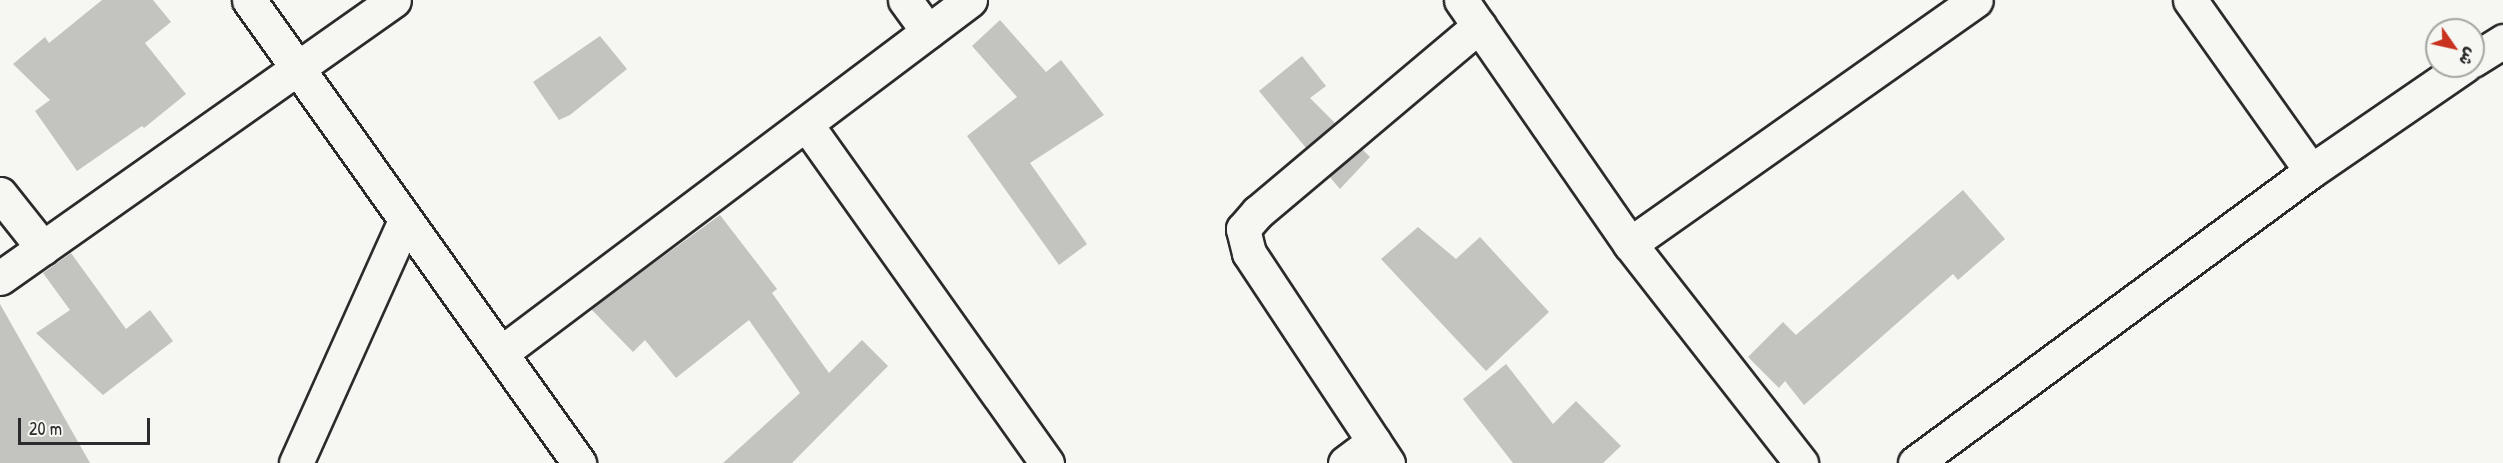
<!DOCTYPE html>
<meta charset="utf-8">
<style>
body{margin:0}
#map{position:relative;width:2503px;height:463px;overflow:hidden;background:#f6f6f2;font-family:"Patrick Hand","Playpen Sans Arabic",sans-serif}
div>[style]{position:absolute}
.building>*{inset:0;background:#c3c3c0}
.roads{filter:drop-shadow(2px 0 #2b2b2b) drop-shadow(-2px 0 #2b2b2b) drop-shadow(0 2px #2b2b2b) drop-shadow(0 -2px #2b2b2b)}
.minor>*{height:33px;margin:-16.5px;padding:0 16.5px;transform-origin:16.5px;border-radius:16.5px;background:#f6f6f2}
span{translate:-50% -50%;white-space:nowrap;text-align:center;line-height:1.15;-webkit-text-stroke:4.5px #f6f6f2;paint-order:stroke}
.north{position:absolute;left:2425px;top:18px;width:60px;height:60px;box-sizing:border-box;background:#f6f6f2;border:2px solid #a5a5a2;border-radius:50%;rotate:124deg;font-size:16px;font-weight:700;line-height:24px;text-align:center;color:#2b2b2b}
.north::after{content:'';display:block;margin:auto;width:21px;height:27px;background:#c8321e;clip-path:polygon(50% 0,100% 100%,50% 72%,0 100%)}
.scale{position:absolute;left:18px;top:418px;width:132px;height:27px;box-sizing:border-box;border:3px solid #2b2b2b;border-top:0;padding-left:8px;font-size:18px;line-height:21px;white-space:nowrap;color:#2b2b2b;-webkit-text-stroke:4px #f6f6f2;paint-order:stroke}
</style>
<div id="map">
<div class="building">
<i style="clip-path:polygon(102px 0,153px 0,171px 22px,145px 43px,186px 94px,144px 128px,142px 126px,77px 171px,35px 111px,50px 100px,13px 64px,45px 37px,49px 43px)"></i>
<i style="clip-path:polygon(1000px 20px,1046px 72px,1061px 60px,1104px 115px,1030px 163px,1087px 244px,1059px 265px,967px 136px,1017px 97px,972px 46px)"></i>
<i style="clip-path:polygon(600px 36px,627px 69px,570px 115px,559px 120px,533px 82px)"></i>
<i style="clip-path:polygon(1302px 56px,1326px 86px,1310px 98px,1335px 123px,1306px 148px,1259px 91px)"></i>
<i style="clip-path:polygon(1362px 149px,1370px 157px,1340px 189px,1329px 176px)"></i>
<i style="clip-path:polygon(1963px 190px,2005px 239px,1958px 280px,1953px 274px,1804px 405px,1785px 381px,1779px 388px,1748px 357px,1783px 322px,1796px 335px)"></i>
<i style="clip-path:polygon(720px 215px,777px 289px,772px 293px,829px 373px,862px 340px,888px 366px,792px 463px,723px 463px,800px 393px,749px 320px,676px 378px,645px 340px,633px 352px,591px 309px)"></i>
<i style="clip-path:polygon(1418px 227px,1456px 259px,1480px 237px,1549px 312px,1486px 371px,1381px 259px)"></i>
<i style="clip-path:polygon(71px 253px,126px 329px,150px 310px,173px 341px,103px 395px,36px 333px,70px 310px,43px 273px)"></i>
<i style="clip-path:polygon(0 304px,90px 463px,0 463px)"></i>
<i style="clip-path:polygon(1506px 364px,1553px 424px,1576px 401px,1621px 446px,1603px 463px,1513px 463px,1463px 399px)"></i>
</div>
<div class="roads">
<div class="minor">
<i style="left:249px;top:0;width:569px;rotate:54.52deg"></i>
<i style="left:905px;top:0;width:39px;rotate:54deg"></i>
<i style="left:1461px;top:0;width:297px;rotate:55.3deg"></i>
<i style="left:1630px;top:244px;width:278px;rotate:52deg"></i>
<i style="left:2190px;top:0;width:209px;rotate:54.7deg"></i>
<i style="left:2473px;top:60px;width:36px;rotate:-32deg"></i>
<i style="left:806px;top:124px;width:416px;rotate:54.6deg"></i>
<i style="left:0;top:194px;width:69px;rotate:51.5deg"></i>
<i style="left:1630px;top:244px;width:423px;rotate:-35.2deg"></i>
<i style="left:0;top:278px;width:482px;rotate:-35.2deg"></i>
<i style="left:501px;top:353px;width:587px;rotate:-36.97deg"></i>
<i style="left:296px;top:463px;width:266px;rotate:-65.8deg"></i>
<i style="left:1345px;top:463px;width:36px;rotate:-37deg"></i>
<i style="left:1388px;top:463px;width:252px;rotate:-123.5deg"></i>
<i style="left:1249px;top:253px;width:25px;rotate:-104deg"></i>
<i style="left:1243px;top:229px;width:23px;rotate:-49deg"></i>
<i style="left:1258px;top:212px;width:289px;rotate:-40.1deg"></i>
<i style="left:1915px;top:463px;width:492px;rotate:-36.4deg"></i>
<i style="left:2311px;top:171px;width:186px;rotate:-34.5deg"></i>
</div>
</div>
<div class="north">ش</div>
<div class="scale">20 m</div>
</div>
